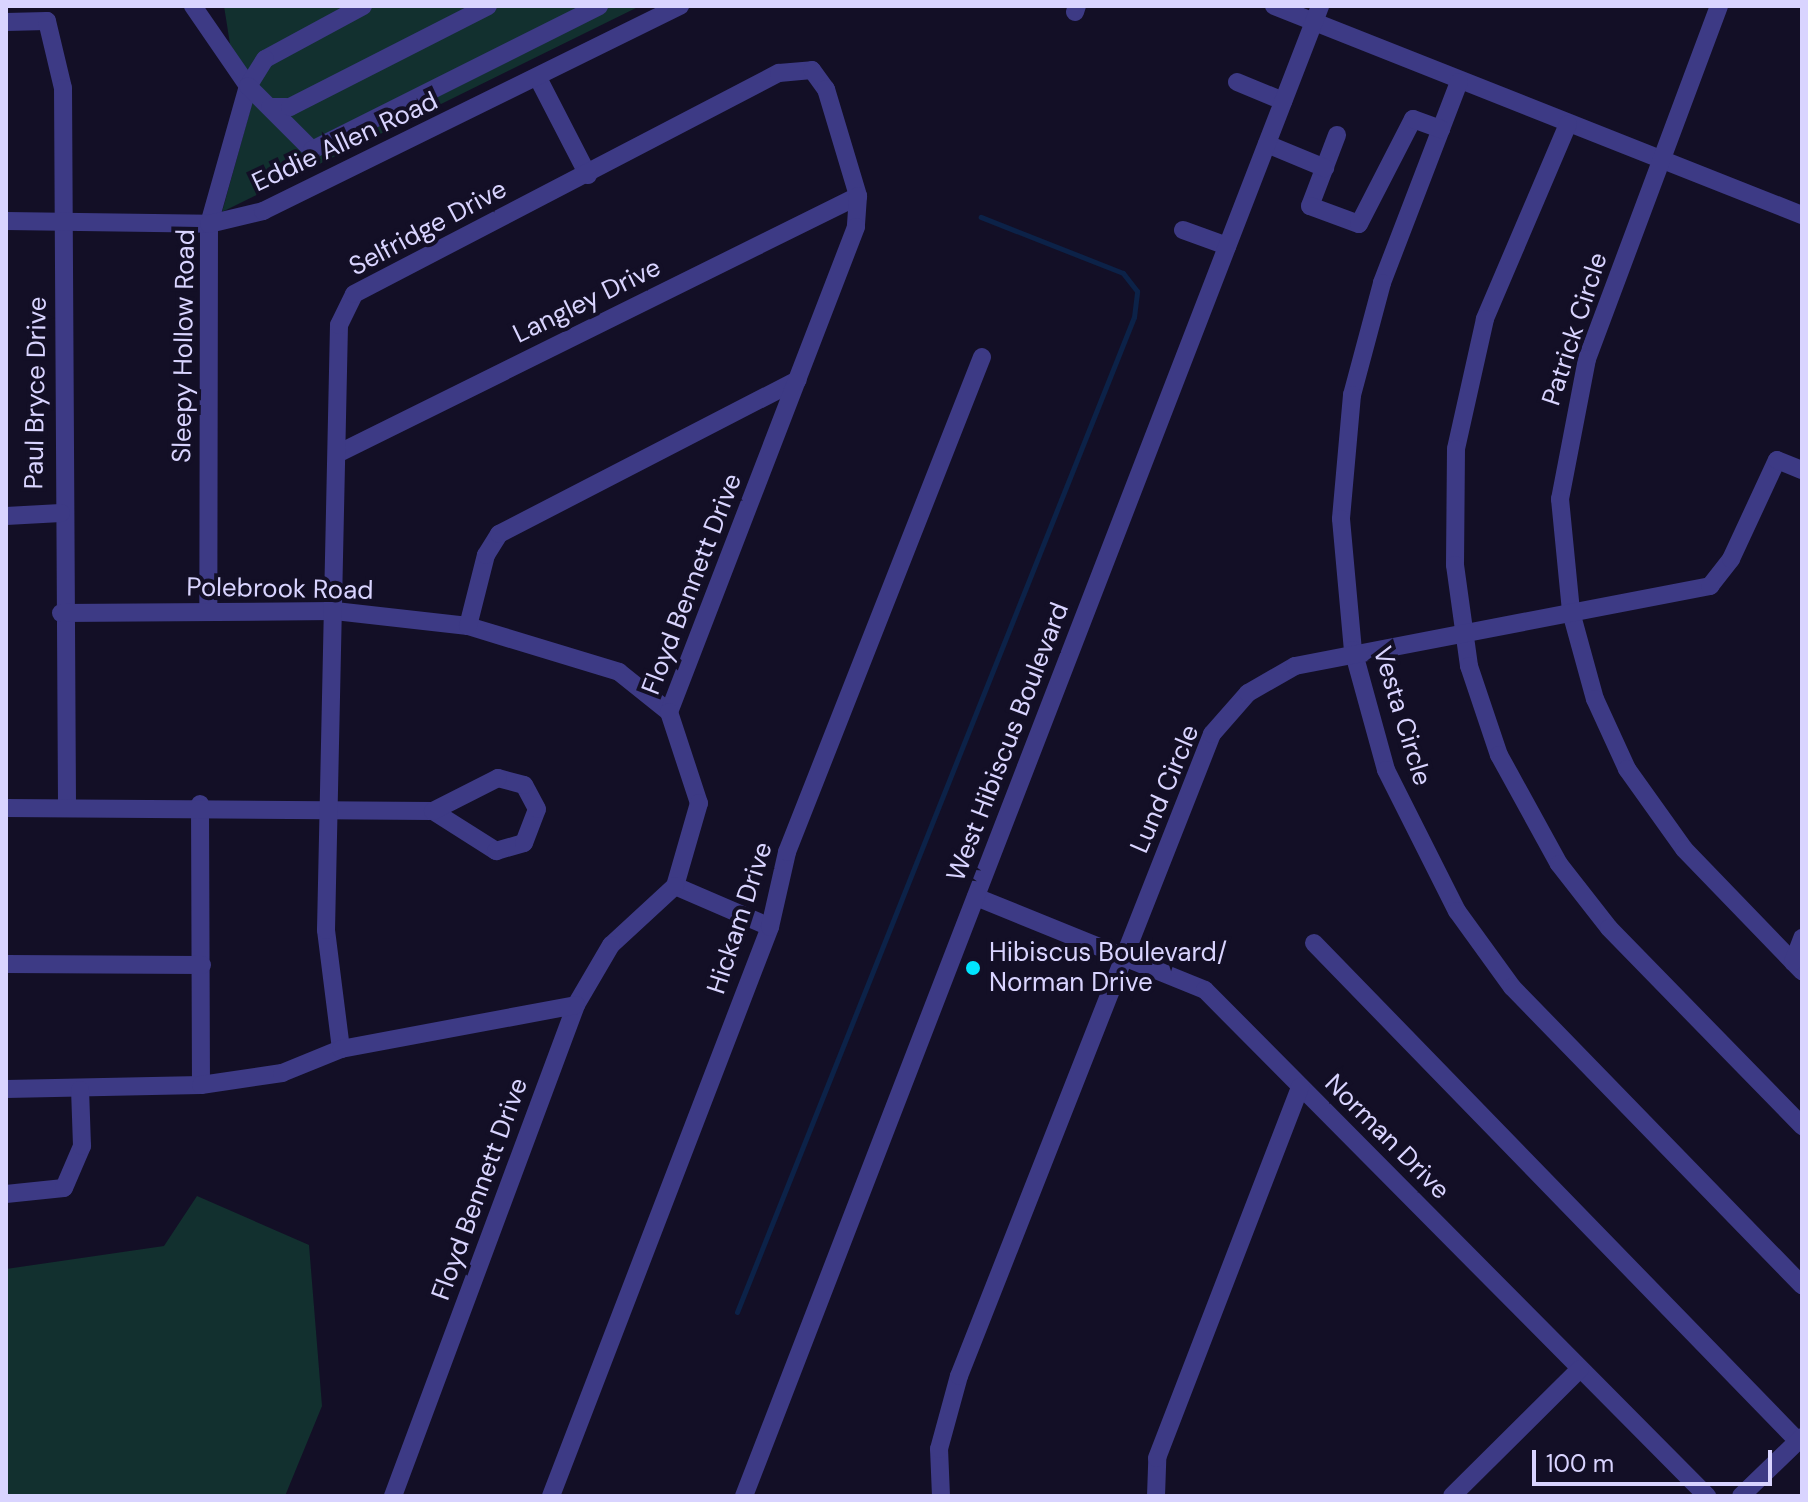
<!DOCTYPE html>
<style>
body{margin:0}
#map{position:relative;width:1808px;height:1502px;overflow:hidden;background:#130f26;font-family:"DM Sans",sans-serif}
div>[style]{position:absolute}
.green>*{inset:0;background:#12302f}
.stream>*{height:5px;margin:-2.5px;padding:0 2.5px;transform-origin:2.5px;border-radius:2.5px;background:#0c2248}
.minor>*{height:18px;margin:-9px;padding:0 9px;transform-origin:9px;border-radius:9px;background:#3d3a85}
.dots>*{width:22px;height:22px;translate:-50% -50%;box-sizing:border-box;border:4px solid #130f26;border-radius:50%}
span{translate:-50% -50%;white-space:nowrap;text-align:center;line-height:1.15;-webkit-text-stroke:8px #130f26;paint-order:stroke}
.street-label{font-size:26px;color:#d9d4ff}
.poi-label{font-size:26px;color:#d9d4ff}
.left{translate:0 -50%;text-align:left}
.frame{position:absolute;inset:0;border:8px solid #d9d4ff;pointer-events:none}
.scale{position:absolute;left:1532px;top:1450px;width:240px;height:36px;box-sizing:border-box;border:4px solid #d9d4ff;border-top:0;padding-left:10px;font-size:24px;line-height:28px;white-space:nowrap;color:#d9d4ff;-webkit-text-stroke:6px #130f26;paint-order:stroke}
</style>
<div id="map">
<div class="green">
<i style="clip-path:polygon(224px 6px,640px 6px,222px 212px,256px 89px,230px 44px)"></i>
<i style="clip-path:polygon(197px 1196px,309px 1245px,322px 1406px,285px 1496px,6px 1496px,6px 1269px,164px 1246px)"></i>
</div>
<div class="stream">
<i style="left:737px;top:1312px;width:1071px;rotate:-68.25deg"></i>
<i style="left:1134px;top:317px;width:26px;rotate:-83deg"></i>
<i style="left:1137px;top:291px;width:23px;rotate:-128deg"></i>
<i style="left:1123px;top:273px;width:153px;rotate:-158.5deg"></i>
</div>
<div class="minor">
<i style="left:193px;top:6px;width:97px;rotate:55.5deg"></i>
<i style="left:248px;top:86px;width:143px;rotate:105.8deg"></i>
<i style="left:209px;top:224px;width:388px;rotate:90.1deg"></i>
<i style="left:363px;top:6px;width:111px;rotate:151.6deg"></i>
<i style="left:265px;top:59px;width:32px;rotate:122deg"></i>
<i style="left:248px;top:86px;width:91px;rotate:45deg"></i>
<i style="left:312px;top:150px;width:321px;rotate:-26.6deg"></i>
<i style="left:1274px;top:6px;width:568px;rotate:21.6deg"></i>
<i style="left:1719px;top:6px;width:377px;rotate:110.5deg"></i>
<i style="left:1587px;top:359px;width:143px;rotate:100.9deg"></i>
<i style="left:1560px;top:499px;width:114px;rotate:84.4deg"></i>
<i style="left:1571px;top:612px;width:90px;rotate:74.6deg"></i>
<i style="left:1595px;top:699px;width:77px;rotate:65.4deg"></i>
<i style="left:1627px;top:769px;width:98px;rotate:54.5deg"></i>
<i style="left:1684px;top:849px;width:170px;rotate:46deg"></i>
<i style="left:1075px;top:12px;width:6px;rotate:-72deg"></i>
<i style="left:6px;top:22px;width:41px;rotate:-1.4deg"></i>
<i style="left:47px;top:21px;width:69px;rotate:76.6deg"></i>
<i style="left:63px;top:88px;width:719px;rotate:89.68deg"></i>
<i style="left:539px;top:80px;width:107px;rotate:62.7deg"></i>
<i style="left:1237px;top:82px;width:50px;rotate:22.4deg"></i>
<i style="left:1459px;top:82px;width:215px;rotate:111deg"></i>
<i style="left:1382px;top:283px;width:116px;rotate:105deg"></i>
<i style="left:1352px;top:395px;width:124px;rotate:95.1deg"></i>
<i style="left:1341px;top:519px;width:132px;rotate:84.8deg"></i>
<i style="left:1353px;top:650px;width:124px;rotate:74.6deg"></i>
<i style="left:1386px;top:770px;width:158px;rotate:63.3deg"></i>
<i style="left:1457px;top:911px;width:94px;rotate:54.1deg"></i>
<i style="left:1512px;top:987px;width:416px;rotate:45.8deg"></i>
<i style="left:270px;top:107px;width:20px"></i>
<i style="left:290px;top:107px;width:222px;rotate:-27deg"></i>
<i style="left:1568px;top:124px;width:212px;rotate:113.1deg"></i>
<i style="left:1485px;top:319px;width:133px;rotate:102.6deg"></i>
<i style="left:1456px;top:449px;width:116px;rotate:90.5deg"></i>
<i style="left:1455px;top:565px;width:102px;rotate:82.1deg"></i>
<i style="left:1469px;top:666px;width:94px;rotate:71.4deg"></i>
<i style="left:1499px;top:755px;width:124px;rotate:61.2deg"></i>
<i style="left:1559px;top:864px;width:81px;rotate:52deg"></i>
<i style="left:1609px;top:928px;width:277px;rotate:45.7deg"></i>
<i style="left:1337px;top:135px;width:76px;rotate:110.8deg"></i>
<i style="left:1310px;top:206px;width:52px;rotate:20.2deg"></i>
<i style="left:1359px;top:224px;width:118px;rotate:-62.8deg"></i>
<i style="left:1413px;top:119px;width:30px;rotate:20deg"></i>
<i style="left:1267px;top:144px;width:63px;rotate:22.5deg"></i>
<i style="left:6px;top:221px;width:203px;rotate:0.8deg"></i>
<i style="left:209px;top:224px;width:56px;rotate:-13.5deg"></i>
<i style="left:263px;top:211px;width:465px;rotate:-26.2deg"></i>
<i style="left:1183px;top:230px;width:47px;rotate:20deg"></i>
<i style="left:339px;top:453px;width:579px;rotate:-26.34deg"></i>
<i style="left:6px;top:516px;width:55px;rotate:-3.1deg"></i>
<i style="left:61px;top:613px;width:274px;rotate:-0.4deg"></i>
<i style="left:335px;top:611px;width:134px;rotate:6.4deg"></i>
<i style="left:468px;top:626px;width:158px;rotate:16.9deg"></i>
<i style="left:619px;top:672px;width:64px;rotate:38.7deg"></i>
<i style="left:468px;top:626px;width:73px;rotate:-75.8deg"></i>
<i style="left:486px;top:555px;width:25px;rotate:-58deg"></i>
<i style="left:499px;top:534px;width:336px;rotate:-27.3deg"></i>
<i style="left:200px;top:804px;width:281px;rotate:89.8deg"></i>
<i style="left:6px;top:808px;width:427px;rotate:0.4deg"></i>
<i style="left:433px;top:811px;width:75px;rotate:32.4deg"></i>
<i style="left:496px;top:851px;width:29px;rotate:-16deg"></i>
<i style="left:524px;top:843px;width:36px;rotate:-69deg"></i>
<i style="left:537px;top:809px;width:27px;rotate:-118deg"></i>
<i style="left:524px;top:785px;width:27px;rotate:-165deg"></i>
<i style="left:498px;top:778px;width:73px;rotate:153.1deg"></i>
<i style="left:675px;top:886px;width:103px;rotate:23.3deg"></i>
<i style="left:976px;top:897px;width:247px;rotate:22.1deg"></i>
<i style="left:1205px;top:990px;width:713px;rotate:45.23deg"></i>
<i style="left:1314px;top:943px;width:694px;rotate:45.82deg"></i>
<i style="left:1793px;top:962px;width:26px;rotate:-69deg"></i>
<i style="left:6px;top:964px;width:196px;rotate:0.3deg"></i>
<i style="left:341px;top:1049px;width:120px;rotate:-97.2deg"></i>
<i style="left:326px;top:930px;width:605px;rotate:-88.77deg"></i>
<i style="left:339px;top:325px;width:34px;rotate:-64deg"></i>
<i style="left:354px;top:294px;width:479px;rotate:-27.5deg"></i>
<i style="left:779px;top:73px;width:33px;rotate:-5deg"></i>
<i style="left:812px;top:70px;width:24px;rotate:54deg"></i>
<i style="left:826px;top:89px;width:112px;rotate:73.3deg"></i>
<i style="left:858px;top:196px;width:31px;rotate:94deg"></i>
<i style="left:856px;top:227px;width:520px;rotate:111.08deg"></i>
<i style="left:669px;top:712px;width:96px;rotate:71.8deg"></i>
<i style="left:699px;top:803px;width:86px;rotate:106.1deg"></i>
<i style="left:675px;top:886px;width:87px;rotate:137.3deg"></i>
<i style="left:611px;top:945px;width:69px;rotate:120.3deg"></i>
<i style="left:576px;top:1005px;width:524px;rotate:110.44deg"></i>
<i style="left:6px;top:1089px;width:195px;rotate:-1.2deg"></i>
<i style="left:201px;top:1085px;width:82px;rotate:-8.4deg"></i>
<i style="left:282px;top:1073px;width:64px;rotate:-22.1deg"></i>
<i style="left:341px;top:1049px;width:239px;rotate:-10.6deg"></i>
<i style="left:6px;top:1194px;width:58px;rotate:-5.9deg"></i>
<i style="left:64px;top:1188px;width:46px;rotate:-66.8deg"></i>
<i style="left:82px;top:1146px;width:56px;rotate:-92deg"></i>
<i style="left:551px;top:1496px;width:610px;rotate:-68.95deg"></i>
<i style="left:770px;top:927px;width:77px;rotate:-77.2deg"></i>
<i style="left:787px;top:852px;width:532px;rotate:-68.5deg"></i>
<i style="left:744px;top:1496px;width:1597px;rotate:-68.86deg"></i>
<i style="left:941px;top:1496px;width:47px;rotate:-92.4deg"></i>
<i style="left:939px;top:1449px;width:76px;rotate:-74.7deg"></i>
<i style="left:959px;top:1376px;width:690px;rotate:-68.49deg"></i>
<i style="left:1212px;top:734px;width:55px;rotate:-48.7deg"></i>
<i style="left:1248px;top:693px;width:54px;rotate:-29.9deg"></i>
<i style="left:1295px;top:666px;width:423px;rotate:-10.9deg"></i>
<i style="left:1710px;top:586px;width:34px;rotate:-52deg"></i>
<i style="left:1731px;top:559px;width:109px;rotate:-65.1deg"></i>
<i style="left:1777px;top:460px;width:27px;rotate:22deg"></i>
<i style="left:1156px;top:1496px;width:38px;rotate:-88deg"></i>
<i style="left:1157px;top:1458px;width:398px;rotate:-68.9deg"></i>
<i style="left:1452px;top:1496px;width:180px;rotate:-44.8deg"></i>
<i style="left:1741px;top:1496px;width:85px;rotate:-44deg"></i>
</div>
<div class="dots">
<i style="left:973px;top:968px;background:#00e5ff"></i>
</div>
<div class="street-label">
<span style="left:345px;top:142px;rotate:-25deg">Eddie Allen Road</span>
<span style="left:428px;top:228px;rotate:-28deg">Selfridge Drive</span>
<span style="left:587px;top:301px;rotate:-26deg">Langley Drive</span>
<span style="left:1575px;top:329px;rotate:-72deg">Patrick Circle</span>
<span style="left:184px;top:346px;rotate:-89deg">Sleepy Hollow Road</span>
<span style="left:36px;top:393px;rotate:-89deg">Paul Bryce Drive</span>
<span style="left:692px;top:584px;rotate:-69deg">Floyd Bennett Drive</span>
<span style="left:280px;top:589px;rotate:1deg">Polebrook Road</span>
<span style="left:1402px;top:716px;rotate:73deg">Vesta Circle</span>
<span style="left:1008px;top:742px;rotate:-69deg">West Hibiscus Boulevard</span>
<span style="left:1165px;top:789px;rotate:-67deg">Lund Circle</span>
<span style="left:740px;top:918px;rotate:-72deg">Hickam Drive</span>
<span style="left:1387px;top:1137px;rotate:45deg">Norman Drive</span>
<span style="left:480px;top:1189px;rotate:-70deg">Floyd Bennett Drive</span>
</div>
<div class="poi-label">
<span class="left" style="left:989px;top:968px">Hibiscus Boulevard/<br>Norman Drive</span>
</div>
<div class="frame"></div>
<div class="scale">100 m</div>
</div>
